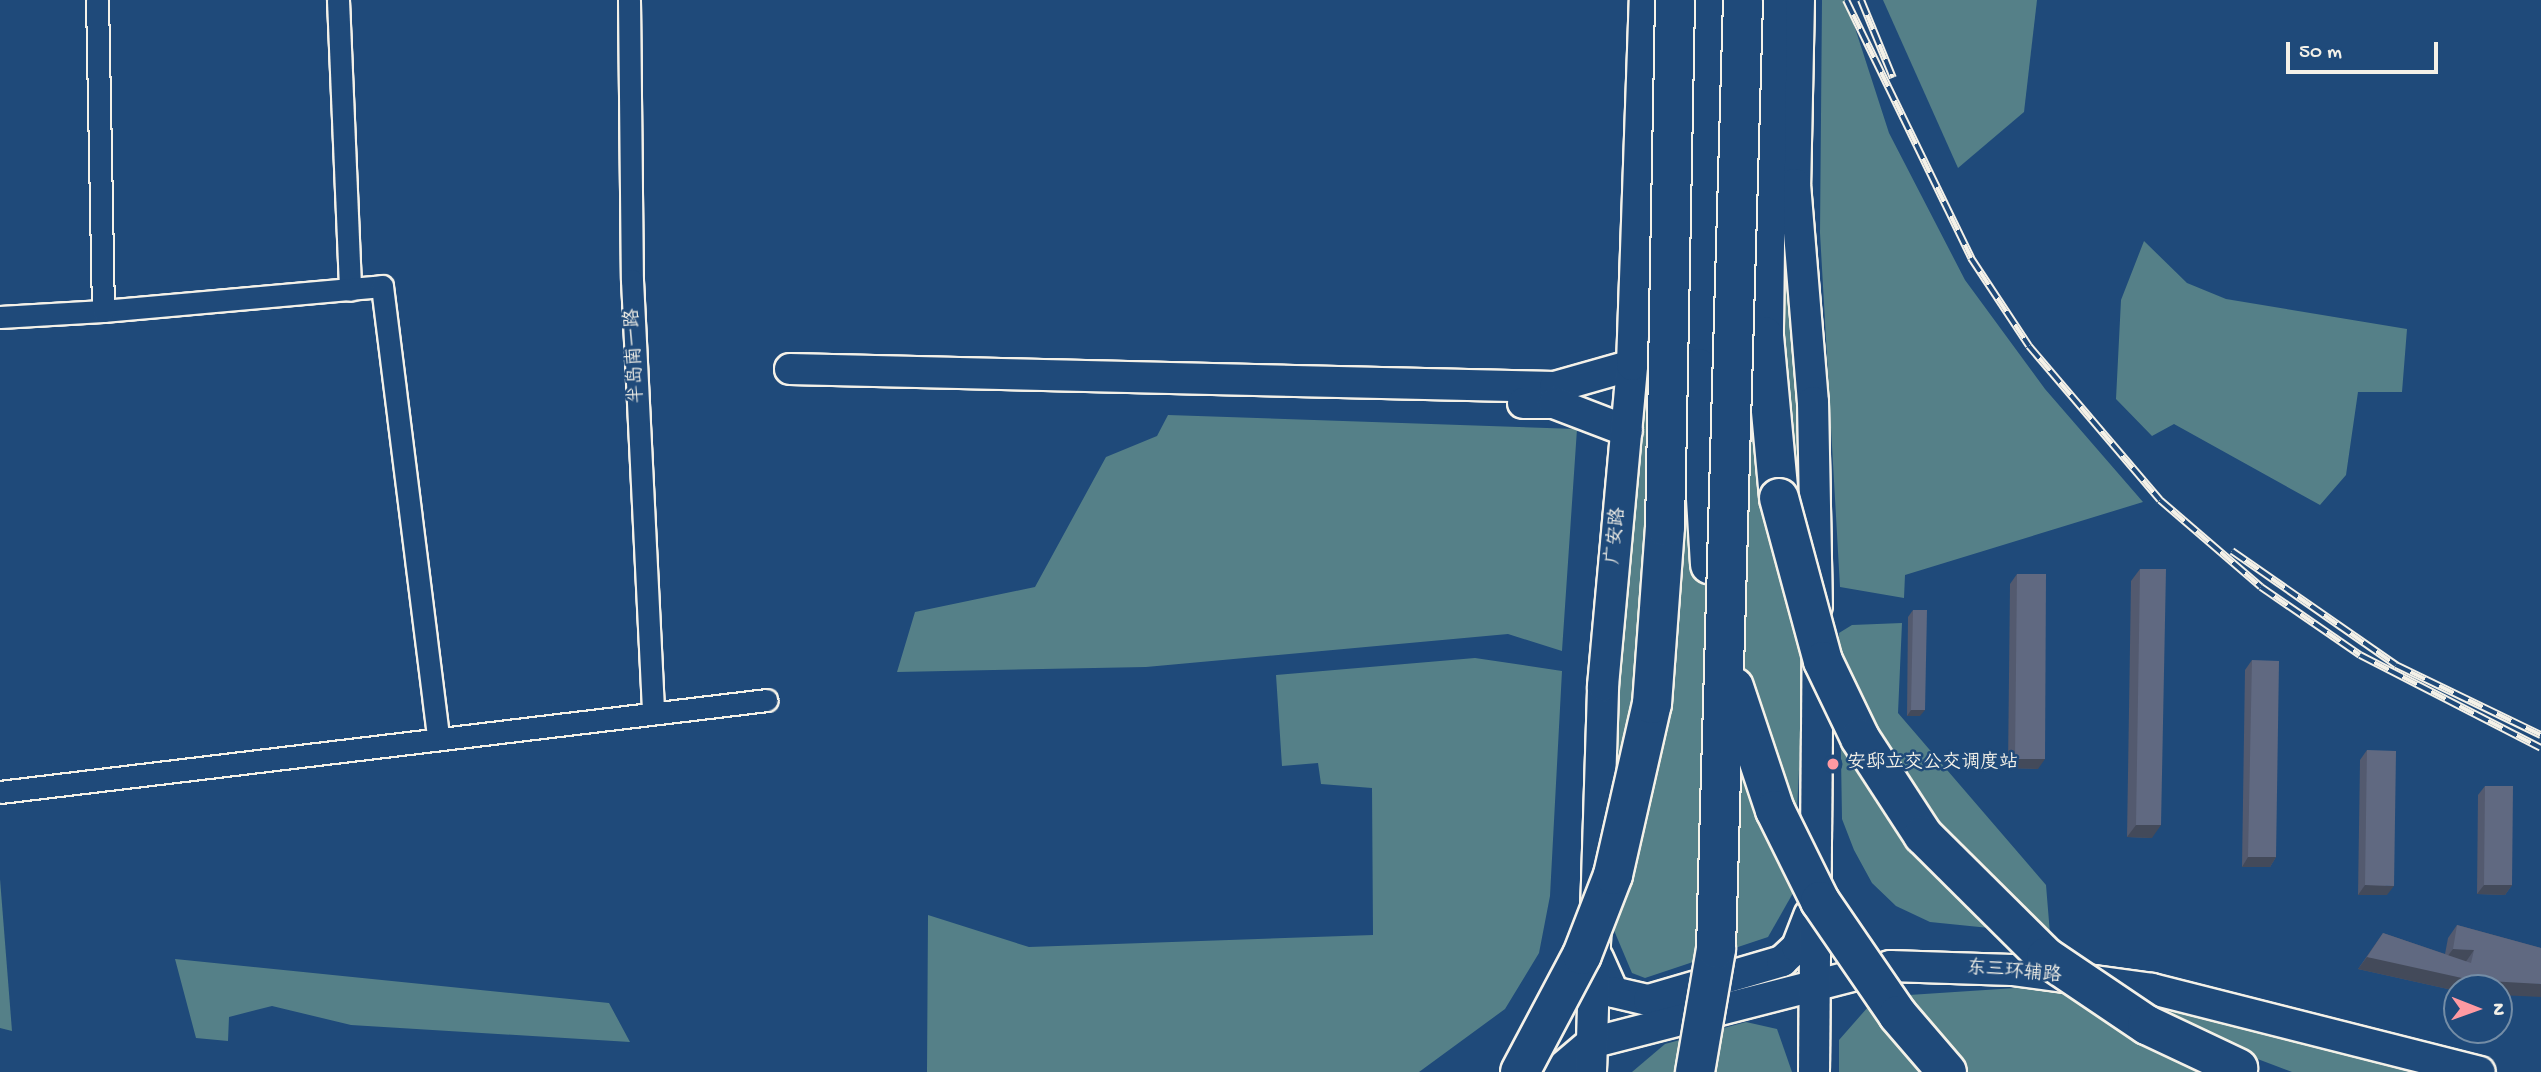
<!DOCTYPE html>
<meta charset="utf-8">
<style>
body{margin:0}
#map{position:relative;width:2541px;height:1072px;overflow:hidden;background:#1f4a7a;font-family:"Gochi Hand","LXGW WenKai TC",sans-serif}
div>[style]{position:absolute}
.green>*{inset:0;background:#558088}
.roads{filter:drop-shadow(2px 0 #f4f1e8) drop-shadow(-2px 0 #f4f1e8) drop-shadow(0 2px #f4f1e8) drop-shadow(0 -2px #f4f1e8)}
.street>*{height:21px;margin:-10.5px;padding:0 10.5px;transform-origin:10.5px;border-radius:10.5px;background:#1f4a7a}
.secondary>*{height:30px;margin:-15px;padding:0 15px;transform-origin:15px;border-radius:15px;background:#1f4a7a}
.highway>*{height:38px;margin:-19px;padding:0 19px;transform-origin:19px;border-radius:19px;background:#1f4a7a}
.rail>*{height:8px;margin-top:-4px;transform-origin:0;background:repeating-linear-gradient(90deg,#1f4a7a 0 16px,#f4f1e8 0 32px);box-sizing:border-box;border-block:2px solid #f4f1e8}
.bridges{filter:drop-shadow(2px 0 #f4f1e8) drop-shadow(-2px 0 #f4f1e8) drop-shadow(0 2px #f4f1e8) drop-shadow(0 -2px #f4f1e8)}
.highway-bridge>*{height:38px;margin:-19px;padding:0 19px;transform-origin:19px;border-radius:19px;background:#1f4a7a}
.wall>*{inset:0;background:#535a6f}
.shaded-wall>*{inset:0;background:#434a5a}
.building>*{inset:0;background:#606981}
.dots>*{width:19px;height:19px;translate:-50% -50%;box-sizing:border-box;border:4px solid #1f4a7a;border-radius:50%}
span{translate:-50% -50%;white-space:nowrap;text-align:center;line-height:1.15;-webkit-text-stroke:5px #1f4a7a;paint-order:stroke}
.street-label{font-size:19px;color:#f4f1e8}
.poi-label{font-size:19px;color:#f4f1e8}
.left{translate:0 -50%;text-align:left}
.north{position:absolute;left:2443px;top:974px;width:70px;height:70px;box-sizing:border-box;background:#1f4a7a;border:2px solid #748da6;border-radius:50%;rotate:91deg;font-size:19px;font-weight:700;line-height:28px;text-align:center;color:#f4f1e8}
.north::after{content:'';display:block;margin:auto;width:24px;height:32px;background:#ff9aa2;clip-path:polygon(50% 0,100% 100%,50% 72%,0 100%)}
.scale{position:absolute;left:2286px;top:42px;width:152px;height:32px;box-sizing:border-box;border:4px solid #f4f1e8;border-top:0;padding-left:9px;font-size:21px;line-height:24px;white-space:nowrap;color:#f4f1e8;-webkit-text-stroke:5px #1f4a7a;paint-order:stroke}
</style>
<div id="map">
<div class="green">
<i style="clip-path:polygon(1654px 0,1789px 0,1811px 524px,1793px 893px,1768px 937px,1645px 978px,1632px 973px,1613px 928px,1614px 671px)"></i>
<i style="clip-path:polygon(1822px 0,1846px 0,1889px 133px,1965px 280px,2045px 389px,2143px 502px,1905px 575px,1904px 598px,1840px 587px,1820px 233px)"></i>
<i style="clip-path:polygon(1883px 0,2037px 0,2024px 112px,1958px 168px)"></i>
<i style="clip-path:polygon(2144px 241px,2187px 283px,2226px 299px,2407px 329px,2402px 392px,2358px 392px,2346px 475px,2320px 505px,2174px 424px,2152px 436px,2116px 399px,2121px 300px)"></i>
<i style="clip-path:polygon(1168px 415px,1577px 429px,1562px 651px,1508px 634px,1146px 667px,897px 672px,915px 612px,1035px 587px,1106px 457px,1157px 436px)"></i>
<i style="clip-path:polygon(1902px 623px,1898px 713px,2046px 885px,2050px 934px,1930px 922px,1896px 906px,1872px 883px,1854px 850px,1842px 819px,1839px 633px,1852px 625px)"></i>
<i style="clip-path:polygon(1475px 658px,1562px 671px,1550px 896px,1539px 953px,1505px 1009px,1419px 1072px,927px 1072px,928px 915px,1029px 947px,1373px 935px,1372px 788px,1321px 784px,1318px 763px,1282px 766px,1276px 675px)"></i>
<i style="clip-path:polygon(0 879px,12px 1031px,0 1028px)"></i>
<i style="clip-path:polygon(175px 959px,609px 1003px,630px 1042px,351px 1025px,272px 1006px,229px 1017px,228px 1041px,196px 1038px)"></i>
<i style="clip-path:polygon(2031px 987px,2118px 995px,2432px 1072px,2292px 1072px,2210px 1041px,2209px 1072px,1839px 1072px,1839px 1040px,1868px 1007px,1909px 995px)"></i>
<i style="clip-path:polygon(1746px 1022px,1777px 1029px,1792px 1072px,1632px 1072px,1665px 1044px)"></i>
</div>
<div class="roads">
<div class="street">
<i style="left:338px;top:0;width:290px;rotate:87.6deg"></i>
<i style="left:629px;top:0;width:280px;rotate:89.4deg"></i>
<i style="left:632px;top:280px;width:434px;rotate:87.2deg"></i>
<i style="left:103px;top:311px;width:280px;rotate:-5.1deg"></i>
<i style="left:382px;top:286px;width:454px;rotate:82.9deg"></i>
<i style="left:0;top:317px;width:103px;rotate:-3.3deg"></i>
<i style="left:103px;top:311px;width:311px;rotate:-91.1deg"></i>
<i style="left:0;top:792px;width:772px;rotate:-6.84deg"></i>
</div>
<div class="secondary">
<i style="left:1799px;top:0;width:184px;rotate:91.2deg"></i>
<i style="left:1795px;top:184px;width:219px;rotate:85.3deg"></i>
<i style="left:1813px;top:402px;width:204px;rotate:88.9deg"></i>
<i style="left:790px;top:369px;width:765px;rotate:1.35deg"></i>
<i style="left:1555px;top:387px;width:80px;rotate:-15.9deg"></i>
<i style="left:1523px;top:403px;width:31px"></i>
<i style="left:1554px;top:403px;width:78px;rotate:21deg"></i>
<i style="left:1598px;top:958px;width:37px;rotate:66deg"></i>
<i style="left:1613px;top:992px;width:37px;rotate:13deg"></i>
<i style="left:1649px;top:1000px;width:139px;rotate:-16.3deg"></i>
<i style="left:1782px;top:961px;width:21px;rotate:-43deg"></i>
<i style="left:1797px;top:947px;width:34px;rotate:-69deg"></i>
<i style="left:1557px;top:1072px;width:45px;rotate:-40.5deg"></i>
<i style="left:1591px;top:1043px;width:309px;rotate:-14.4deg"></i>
<i style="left:1890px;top:966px;width:122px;rotate:1.9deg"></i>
<i style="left:2012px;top:970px;width:141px;rotate:7.7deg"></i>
<i style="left:2152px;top:989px;width:338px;rotate:14.2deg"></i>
<i style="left:1591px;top:1072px;width:386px;rotate:-88.2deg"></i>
<i style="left:1603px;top:686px;width:322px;rotate:-84.8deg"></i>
<i style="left:1632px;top:365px;width:365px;rotate:-88deg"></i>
<i style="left:1814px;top:1072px;width:420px;rotate:-89.5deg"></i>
</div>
<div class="highway">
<i style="left:1704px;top:0;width:368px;rotate:90.9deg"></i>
<i style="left:1698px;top:368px;width:197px;rotate:86.5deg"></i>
<i style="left:1768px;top:0;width:336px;rotate:90.7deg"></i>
<i style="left:1764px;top:336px;width:163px;rotate:84.7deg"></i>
</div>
</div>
<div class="rail">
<i style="left:1846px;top:0;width:287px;rotate:64.1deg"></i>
<i style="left:1971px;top:258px;width:105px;rotate:56.6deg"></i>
<i style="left:2029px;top:346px;width:202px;rotate:49.6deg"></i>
<i style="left:2160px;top:500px;width:133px;rotate:40.7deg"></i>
<i style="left:2261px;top:587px;width:120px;rotate:34.5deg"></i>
<i style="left:2360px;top:655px;width:203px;rotate:27.2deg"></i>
<i style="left:1861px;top:0;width:84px;rotate:67.7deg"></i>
<i style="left:2232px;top:551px;width:200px;rotate:34.8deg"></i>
<i style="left:2396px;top:665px;width:161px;rotate:25.8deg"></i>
</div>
<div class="bridges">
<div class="highway-bridge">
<i style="left:1779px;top:498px;width:169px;rotate:74.9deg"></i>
<i style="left:1823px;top:661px;width:85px;rotate:64.3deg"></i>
<i style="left:1860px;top:738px;width:116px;rotate:57deg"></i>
<i style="left:1923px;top:835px;width:173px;rotate:44.8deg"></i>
<i style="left:2046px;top:957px;width:122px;rotate:34deg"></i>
<i style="left:2147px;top:1025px;width:101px;rotate:25.3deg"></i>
<i style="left:1734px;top:687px;width:130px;rotate:71.6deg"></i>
<i style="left:1775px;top:810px;width:102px;rotate:63.7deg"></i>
<i style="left:1820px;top:901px;width:138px;rotate:55.6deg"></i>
<i style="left:1898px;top:1015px;width:75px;rotate:49.3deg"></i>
<i style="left:1520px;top:1072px;width:132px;rotate:-62.1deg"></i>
<i style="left:1582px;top:955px;width:86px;rotate:-68.8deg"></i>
<i style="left:1613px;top:875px;width:175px;rotate:-77.2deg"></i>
<i style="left:1652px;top:704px;width:177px;rotate:-85.8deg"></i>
<i style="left:1665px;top:527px;width:527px;rotate:-88.91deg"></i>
<i style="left:1695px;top:1072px;width:125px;rotate:-80.3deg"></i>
<i style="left:1716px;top:949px;width:949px;rotate:-88.37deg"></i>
</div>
</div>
<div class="wall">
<i style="clip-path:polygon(2140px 569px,2152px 838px,2127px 837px,2131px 581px)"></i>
<i style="clip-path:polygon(2017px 574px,2038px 769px,2008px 768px,2010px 584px)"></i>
<i style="clip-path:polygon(1913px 610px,1920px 716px,1907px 716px,1908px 617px)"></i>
<i style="clip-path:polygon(2252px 660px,2276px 857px,2270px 867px,2242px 867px,2245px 670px)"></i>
<i style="clip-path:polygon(2367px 750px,2387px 895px,2358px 895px,2360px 760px)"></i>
<i style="clip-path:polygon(2485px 786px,2512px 885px,2505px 895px,2477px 894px,2478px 795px)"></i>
<i style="clip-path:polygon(2457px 925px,2541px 948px,2457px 988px,2457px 991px,2358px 969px,2383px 933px,2445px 954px,2448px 938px)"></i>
</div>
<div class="shaded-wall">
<i style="clip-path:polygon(1911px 710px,1925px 710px,1920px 716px,1907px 716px)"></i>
<i style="clip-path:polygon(2015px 759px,2045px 759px,2038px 769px,2008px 768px)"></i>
<i style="clip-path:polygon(2136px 825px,2161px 825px,2152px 838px,2127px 837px)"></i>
<i style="clip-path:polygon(2248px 857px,2276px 857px,2270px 867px,2242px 867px)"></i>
<i style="clip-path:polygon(2365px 885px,2394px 886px,2387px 895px,2358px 895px)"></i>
<i style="clip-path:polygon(2484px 885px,2512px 885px,2505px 895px,2477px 894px)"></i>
<i style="clip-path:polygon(2453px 949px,2474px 950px,2465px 963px,2444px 961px)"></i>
<i style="clip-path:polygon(2367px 957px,2541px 984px,2541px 997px,2499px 995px,2499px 988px,2457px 988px,2457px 991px,2358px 969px)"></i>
</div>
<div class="building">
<i style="clip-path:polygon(2140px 569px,2166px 569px,2161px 825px,2136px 825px)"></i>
<i style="clip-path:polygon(2017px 574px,2046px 574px,2045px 759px,2015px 759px)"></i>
<i style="clip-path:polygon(1913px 610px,1927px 610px,1925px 710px,1911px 710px)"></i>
<i style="clip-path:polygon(2252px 660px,2279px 661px,2276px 857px,2248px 857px)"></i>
<i style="clip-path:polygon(2367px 750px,2396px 751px,2394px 886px,2365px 885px)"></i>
<i style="clip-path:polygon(2485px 786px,2513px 786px,2512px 885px,2484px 885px)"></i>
<i style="clip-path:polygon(2457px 925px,2541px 948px,2541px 984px,2471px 980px,2367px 957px,2383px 933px,2471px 963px,2474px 950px,2453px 949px)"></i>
</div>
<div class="dots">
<i style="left:1833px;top:764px;background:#ff9aa2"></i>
</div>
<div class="street-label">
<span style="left:636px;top:356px;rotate:-93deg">半岛南一路</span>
<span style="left:1617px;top:536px;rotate:-84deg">广安路</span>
<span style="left:2014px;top:973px;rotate:5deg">东三环辅路</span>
</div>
<div class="poi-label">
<span class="left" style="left:1847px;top:764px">安邸立交公交调度站</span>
</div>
<div class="north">N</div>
<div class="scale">50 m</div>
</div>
